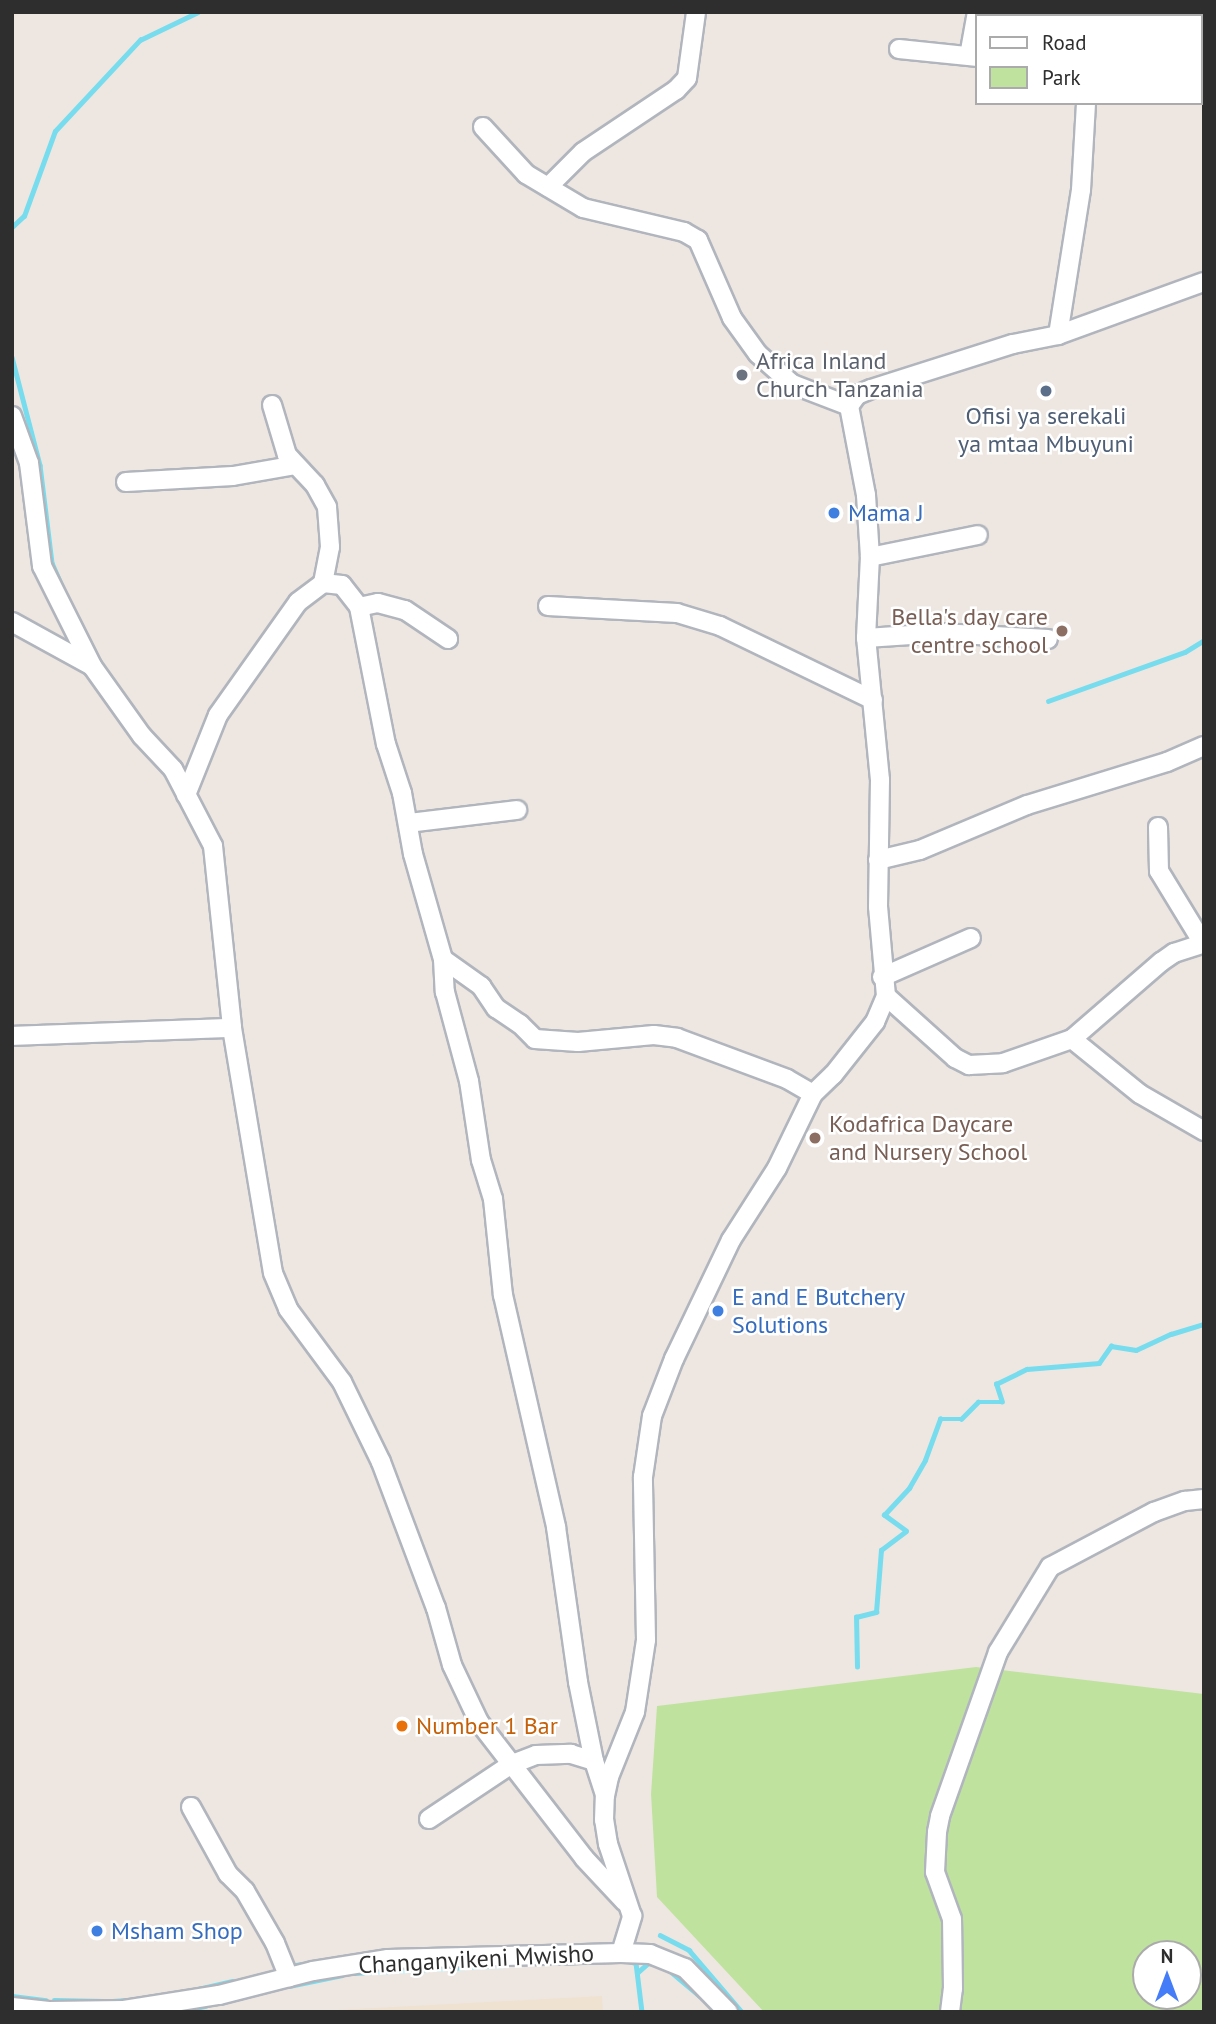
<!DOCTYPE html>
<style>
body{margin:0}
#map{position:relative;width:1216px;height:2024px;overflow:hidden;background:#eee7e1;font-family:"PT Sans",sans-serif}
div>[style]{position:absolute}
.education>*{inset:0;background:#efe2d1}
.green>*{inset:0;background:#bfe39f}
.stream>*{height:4.5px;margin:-2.25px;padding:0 2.25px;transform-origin:2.25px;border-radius:2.25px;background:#77dced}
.roads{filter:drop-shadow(2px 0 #b1b5bd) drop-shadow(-2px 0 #b1b5bd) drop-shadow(0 2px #b1b5bd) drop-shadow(0 -2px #b1b5bd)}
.street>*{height:18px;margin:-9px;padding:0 9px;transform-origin:9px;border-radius:9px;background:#fff}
.dots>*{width:19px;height:19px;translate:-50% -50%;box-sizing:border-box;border:4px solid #fff;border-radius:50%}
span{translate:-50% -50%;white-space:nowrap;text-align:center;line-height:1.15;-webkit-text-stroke:5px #fff;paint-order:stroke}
.worship-label{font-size:24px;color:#5b616d}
.left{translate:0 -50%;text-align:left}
.service-label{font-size:24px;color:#4e5e75}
.shop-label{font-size:24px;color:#366cbe}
.education-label{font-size:24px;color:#785e54}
.right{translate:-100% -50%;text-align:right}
.food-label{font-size:24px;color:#c56008}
.street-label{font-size:24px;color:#2e2e2e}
.frame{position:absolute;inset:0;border:14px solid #2e2e2e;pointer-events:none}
.legend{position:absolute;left:975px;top:14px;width:228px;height:91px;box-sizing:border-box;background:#fff;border:2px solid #ababab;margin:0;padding:9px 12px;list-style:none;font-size:21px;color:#2e2e2e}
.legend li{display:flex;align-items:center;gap:14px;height:35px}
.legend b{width:35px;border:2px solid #ababab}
.north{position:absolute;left:1132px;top:1940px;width:70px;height:70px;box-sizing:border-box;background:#fff;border:2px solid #ababab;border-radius:50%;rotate:0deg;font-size:19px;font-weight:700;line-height:28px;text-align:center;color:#2e2e2e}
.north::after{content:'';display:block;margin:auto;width:24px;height:32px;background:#457cf7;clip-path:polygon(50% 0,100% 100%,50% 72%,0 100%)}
</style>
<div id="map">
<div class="education">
<i style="clip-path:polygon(602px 1996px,603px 2012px,299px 2012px)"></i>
</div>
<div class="green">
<i style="clip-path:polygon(evenodd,976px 1667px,1204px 1694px,1204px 2012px,764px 2012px,657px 1897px,651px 1794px,657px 1706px,976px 1667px,1146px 1954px,1188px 1954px,1188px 1996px,1146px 1996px,1146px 1954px)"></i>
</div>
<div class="stream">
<i style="left:12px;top:227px;width:16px;rotate:-43deg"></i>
<i style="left:24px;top:216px;width:90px;rotate:-70deg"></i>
<i style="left:55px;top:131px;width:125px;rotate:-47deg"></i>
<i style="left:140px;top:40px;width:64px;rotate:-25.8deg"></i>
<i style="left:12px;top:357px;width:112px;rotate:75.5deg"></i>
<i style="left:40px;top:465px;width:99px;rotate:83deg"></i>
<i style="left:52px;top:563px;width:43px;rotate:66.4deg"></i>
<i style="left:1048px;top:701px;width:145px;rotate:-19.7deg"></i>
<i style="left:1185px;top:652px;width:22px;rotate:-32deg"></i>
<i style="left:857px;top:1667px;width:50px;rotate:-91.1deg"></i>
<i style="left:856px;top:1617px;width:21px;rotate:-14deg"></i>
<i style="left:876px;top:1612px;width:62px;rotate:-85.4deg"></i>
<i style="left:881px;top:1550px;width:31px;rotate:-37deg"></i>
<i style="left:906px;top:1531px;width:27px;rotate:-144deg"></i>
<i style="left:884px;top:1515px;width:37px;rotate:-47deg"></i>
<i style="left:909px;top:1488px;width:32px;rotate:-60deg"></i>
<i style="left:925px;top:1460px;width:44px;rotate:-69.9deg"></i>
<i style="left:940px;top:1419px;width:21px"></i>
<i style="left:961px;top:1419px;width:24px;rotate:-45deg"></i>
<i style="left:978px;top:1402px;width:24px"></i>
<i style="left:1002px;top:1402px;width:19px;rotate:-108deg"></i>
<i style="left:996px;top:1384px;width:34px;rotate:-26deg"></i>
<i style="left:1027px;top:1369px;width:72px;rotate:-4.8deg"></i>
<i style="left:1099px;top:1363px;width:21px;rotate:-55deg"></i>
<i style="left:1111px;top:1346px;width:25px;rotate:9deg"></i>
<i style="left:1136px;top:1350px;width:38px;rotate:-25deg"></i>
<i style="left:1171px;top:1334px;width:34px;rotate:-17deg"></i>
<i style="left:660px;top:1935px;width:33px;rotate:27deg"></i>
<i style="left:689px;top:1950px;width:82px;rotate:49.5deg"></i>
<i style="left:628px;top:1961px;width:8px;rotate:14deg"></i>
<i style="left:636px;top:1963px;width:49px;rotate:83deg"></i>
<i style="left:288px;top:1966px;width:22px;rotate:-8deg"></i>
<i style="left:670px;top:1971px;width:39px;rotate:40deg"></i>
<i style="left:354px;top:1973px;width:152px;rotate:-3deg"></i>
<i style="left:637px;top:1973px;width:15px;rotate:-42deg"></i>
<i style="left:648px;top:1963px;width:8px;rotate:7deg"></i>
<i style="left:289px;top:1986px;width:54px;rotate:-11.7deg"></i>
<i style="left:198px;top:1989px;width:35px;rotate:-13deg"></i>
<i style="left:12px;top:1996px;width:34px;rotate:7deg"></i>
<i style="left:54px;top:2000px;width:50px;rotate:1.1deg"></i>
<i style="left:112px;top:2001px;width:30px;rotate:-4deg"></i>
<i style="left:177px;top:2012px;width:29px;rotate:-12deg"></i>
</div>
<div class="roads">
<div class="street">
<i style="left:899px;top:49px;width:77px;rotate:5.9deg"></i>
<i style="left:969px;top:56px;width:45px;rotate:-79.7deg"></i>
<i style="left:483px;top:127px;width:64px;rotate:47.5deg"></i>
<i style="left:526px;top:174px;width:66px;rotate:30.8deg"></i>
<i style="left:583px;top:208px;width:104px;rotate:13.4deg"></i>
<i style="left:684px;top:232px;width:16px;rotate:30deg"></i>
<i style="left:698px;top:240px;width:85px;rotate:66.4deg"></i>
<i style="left:732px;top:318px;width:44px;rotate:54.2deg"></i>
<i style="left:758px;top:354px;width:45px;rotate:41.4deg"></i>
<i style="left:792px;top:384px;width:61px;rotate:21.1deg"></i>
<i style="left:548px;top:187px;width:49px;rotate:-45deg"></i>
<i style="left:583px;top:152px;width:112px;rotate:-33.7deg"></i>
<i style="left:676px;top:90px;width:16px;rotate:-47deg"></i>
<i style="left:687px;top:78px;width:67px;rotate:-82.2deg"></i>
<i style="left:1058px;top:335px;width:147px;rotate:-81deg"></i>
<i style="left:1081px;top:190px;width:87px;rotate:-86.7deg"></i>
<i style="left:272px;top:405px;width:52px;rotate:73.3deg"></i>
<i style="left:287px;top:455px;width:41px;rotate:47deg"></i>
<i style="left:315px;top:485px;width:25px;rotate:61deg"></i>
<i style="left:327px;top:507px;width:40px;rotate:85.7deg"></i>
<i style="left:330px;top:547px;width:37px;rotate:101deg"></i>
<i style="left:12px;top:416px;width:50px;rotate:70.1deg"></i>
<i style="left:29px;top:463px;width:104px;rotate:82.8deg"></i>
<i style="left:42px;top:566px;width:112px;rotate:63.4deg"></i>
<i style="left:92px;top:666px;width:86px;rotate:54.5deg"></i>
<i style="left:142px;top:736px;width:45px;rotate:46.8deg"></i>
<i style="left:173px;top:769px;width:87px;rotate:62.5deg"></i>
<i style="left:213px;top:846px;width:183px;rotate:84deg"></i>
<i style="left:232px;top:1028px;width:248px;rotate:80.5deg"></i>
<i style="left:273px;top:1273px;width:39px;rotate:67deg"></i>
<i style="left:288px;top:1309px;width:91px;rotate:53.5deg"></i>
<i style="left:342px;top:1382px;width:89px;rotate:64deg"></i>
<i style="left:381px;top:1462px;width:156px;rotate:69.4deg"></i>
<i style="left:436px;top:1608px;width:59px;rotate:74.3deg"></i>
<i style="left:452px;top:1665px;width:63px;rotate:64.7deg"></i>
<i style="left:479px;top:1722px;width:172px;rotate:52.3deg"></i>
<i style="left:584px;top:1858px;width:60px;rotate:47deg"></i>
<i style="left:126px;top:482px;width:107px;rotate:-3.2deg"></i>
<i style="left:233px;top:476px;width:64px;rotate:-9.9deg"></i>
<i style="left:870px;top:557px;width:110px;rotate:-11.5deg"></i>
<i style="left:548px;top:606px;width:129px;rotate:3.1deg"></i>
<i style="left:677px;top:613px;width:45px;rotate:16.8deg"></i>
<i style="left:720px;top:626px;width:170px;rotate:25.8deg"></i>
<i style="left:359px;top:607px;width:19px;rotate:-12deg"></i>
<i style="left:378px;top:603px;width:28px;rotate:15deg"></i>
<i style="left:405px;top:610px;width:52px;rotate:34deg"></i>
<i style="left:12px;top:622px;width:91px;rotate:28.8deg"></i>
<i style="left:866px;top:638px;width:75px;rotate:-3.8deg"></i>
<i style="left:941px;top:633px;width:107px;rotate:3.2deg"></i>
<i style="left:186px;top:795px;width:86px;rotate:-68.2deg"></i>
<i style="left:218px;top:715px;width:138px;rotate:-54.7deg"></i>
<i style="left:298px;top:602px;width:31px;rotate:-37deg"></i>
<i style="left:323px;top:583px;width:19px;rotate:6deg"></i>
<i style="left:342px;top:585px;width:28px;rotate:52deg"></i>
<i style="left:359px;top:607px;width:140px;rotate:78.9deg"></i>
<i style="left:386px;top:744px;width:52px;rotate:71.9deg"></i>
<i style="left:402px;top:793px;width:62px;rotate:79.8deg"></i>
<i style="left:413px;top:854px;width:109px;rotate:74.1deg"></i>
<i style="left:443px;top:959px;width:33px;rotate:87deg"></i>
<i style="left:445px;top:992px;width:92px;rotate:74.9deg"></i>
<i style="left:469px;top:1081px;width:80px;rotate:81.4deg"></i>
<i style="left:481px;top:1160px;width:41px;rotate:72.9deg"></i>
<i style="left:493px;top:1199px;width:97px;rotate:84.1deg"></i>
<i style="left:503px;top:1295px;width:238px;rotate:77.1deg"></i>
<i style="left:556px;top:1527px;width:157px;rotate:81.9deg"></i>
<i style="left:578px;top:1682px;width:81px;rotate:78.6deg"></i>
<i style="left:594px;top:1761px;width:35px;rotate:72deg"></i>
<i style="left:408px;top:823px;width:110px;rotate:-6.8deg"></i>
<i style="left:1158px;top:827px;width:44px;rotate:88.7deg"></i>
<i style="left:1159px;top:871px;width:84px;rotate:58.6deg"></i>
<i style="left:878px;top:860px;width:43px;rotate:-13.4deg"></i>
<i style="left:920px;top:850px;width:116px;rotate:-22.8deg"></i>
<i style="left:1027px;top:805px;width:146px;rotate:-17.1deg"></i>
<i style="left:1167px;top:762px;width:40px;rotate:-23.4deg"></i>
<i style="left:443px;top:959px;width:47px;rotate:35.4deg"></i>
<i style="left:481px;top:986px;width:27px;rotate:56deg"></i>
<i style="left:496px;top:1008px;width:29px;rotate:34deg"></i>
<i style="left:520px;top:1024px;width:21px;rotate:45deg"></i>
<i style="left:535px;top:1039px;width:43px;rotate:4deg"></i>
<i style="left:578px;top:1042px;width:76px;rotate:-5.3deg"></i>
<i style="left:654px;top:1035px;width:23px;rotate:7deg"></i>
<i style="left:677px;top:1038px;width:117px;rotate:20.4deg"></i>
<i style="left:787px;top:1079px;width:30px;rotate:30deg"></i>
<i style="left:882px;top:977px;width:97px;rotate:-23.7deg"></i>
<i style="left:886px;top:996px;width:93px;rotate:41.9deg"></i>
<i style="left:955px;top:1058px;width:16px;rotate:27deg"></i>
<i style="left:969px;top:1065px;width:34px;rotate:-3deg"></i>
<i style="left:1003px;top:1063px;width:73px;rotate:-19.2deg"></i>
<i style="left:1072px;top:1039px;width:118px;rotate:-40.9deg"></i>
<i style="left:1161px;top:962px;width:16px;rotate:-35deg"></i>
<i style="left:1174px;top:953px;width:32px;rotate:-18deg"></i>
<i style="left:12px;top:1036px;width:220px;rotate:-2.1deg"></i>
<i style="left:1072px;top:1039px;width:87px;rotate:39deg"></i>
<i style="left:1140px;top:1094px;width:74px;rotate:30deg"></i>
<i style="left:191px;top:1807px;width:77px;rotate:61.1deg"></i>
<i style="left:228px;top:1874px;width:24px;rotate:45deg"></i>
<i style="left:245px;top:1891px;width:60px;rotate:60deg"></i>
<i style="left:275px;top:1943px;width:37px;rotate:68deg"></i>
<i style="left:429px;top:1819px;width:97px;rotate:-33.7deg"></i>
<i style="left:510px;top:1765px;width:28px;rotate:-21deg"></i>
<i style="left:536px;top:1755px;width:35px;rotate:-2deg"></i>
<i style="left:571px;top:1754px;width:24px;rotate:17deg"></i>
<i style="left:621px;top:1953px;width:39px;rotate:-73deg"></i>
<i style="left:632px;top:1916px;width:76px;rotate:-108.4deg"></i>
<i style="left:608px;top:1844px;width:24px;rotate:-99deg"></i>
<i style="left:604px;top:1820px;width:24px;rotate:-88deg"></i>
<i style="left:605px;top:1796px;width:19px;rotate:-78deg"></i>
<i style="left:609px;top:1777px;width:70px;rotate:-68.2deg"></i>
<i style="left:635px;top:1712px;width:73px;rotate:-81.3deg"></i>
<i style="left:646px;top:1640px;width:163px;rotate:-91.1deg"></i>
<i style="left:643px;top:1477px;width:62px;rotate:-81.6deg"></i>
<i style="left:652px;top:1416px;width:61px;rotate:-68.9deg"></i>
<i style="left:674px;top:1359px;width:132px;rotate:-64.4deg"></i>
<i style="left:731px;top:1240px;width:85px;rotate:-57.4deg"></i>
<i style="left:777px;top:1168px;width:82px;rotate:-64.1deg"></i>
<i style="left:813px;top:1094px;width:28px;rotate:-44deg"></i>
<i style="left:833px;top:1075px;width:68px;rotate:-51.6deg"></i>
<i style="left:875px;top:1022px;width:28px;rotate:-67deg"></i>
<i style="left:886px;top:996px;width:89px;rotate:-95.1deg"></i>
<i style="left:878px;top:907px;width:127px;rotate:-89.1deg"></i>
<i style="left:880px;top:780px;width:143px;rotate:-95.6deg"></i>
<i style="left:866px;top:638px;width:81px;rotate:-87.2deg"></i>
<i style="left:870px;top:557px;width:62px;rotate:-93.7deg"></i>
<i style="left:866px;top:495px;width:91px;rotate:-100.8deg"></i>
<i style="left:849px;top:406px;width:14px;rotate:-54deg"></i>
<i style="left:857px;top:395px;width:15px;rotate:-23deg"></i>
<i style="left:871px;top:389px;width:149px;rotate:-17.6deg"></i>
<i style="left:1013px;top:344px;width:46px;rotate:-11.3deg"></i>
<i style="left:1058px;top:335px;width:155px;rotate:-20deg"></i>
<i style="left:12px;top:2007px;width:37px;rotate:6deg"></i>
<i style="left:49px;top:2011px;width:75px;rotate:-0.8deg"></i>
<i style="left:124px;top:2010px;width:96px;rotate:-9deg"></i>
<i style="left:219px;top:1995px;width:97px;rotate:-14.3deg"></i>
<i style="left:313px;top:1971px;width:76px;rotate:-9.1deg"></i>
<i style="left:388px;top:1959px;width:233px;rotate:-1.5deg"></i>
<i style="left:621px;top:1953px;width:29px;rotate:2deg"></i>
<i style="left:650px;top:1954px;width:38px;rotate:22deg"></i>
<i style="left:685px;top:1968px;width:62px;rotate:45.7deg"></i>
<i style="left:950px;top:2012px;width:23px;rotate:-83deg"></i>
<i style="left:953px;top:1989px;width:70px;rotate:-90.8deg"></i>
<i style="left:952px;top:1919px;width:50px;rotate:-109.9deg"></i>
<i style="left:935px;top:1872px;width:40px;rotate:-87.1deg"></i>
<i style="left:937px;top:1832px;width:16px;rotate:-79deg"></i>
<i style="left:940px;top:1816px;width:174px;rotate:-70.5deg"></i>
<i style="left:998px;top:1652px;width:100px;rotate:-58.5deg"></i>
<i style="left:1050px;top:1567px;width:118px;rotate:-27.9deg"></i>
<i style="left:1154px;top:1512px;width:33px;rotate:-20deg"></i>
<i style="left:1185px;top:1501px;width:19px;rotate:-6deg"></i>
</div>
</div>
<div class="dots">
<i style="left:742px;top:375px;background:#6b7280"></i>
<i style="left:1046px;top:391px;background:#5c6f8a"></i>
<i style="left:834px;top:513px;background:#3f7fe0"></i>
<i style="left:1062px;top:631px;background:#8d6e63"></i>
<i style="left:815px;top:1138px;background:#8d6e63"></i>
<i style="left:718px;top:1311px;background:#3f7fe0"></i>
<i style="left:402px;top:1726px;background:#e8710a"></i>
<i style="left:97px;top:1931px;background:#3f7fe0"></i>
</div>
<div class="worship-label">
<span class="left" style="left:756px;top:375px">Africa Inland<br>Church Tanzania</span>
</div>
<div class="service-label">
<span style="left:1046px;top:430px">Ofisi ya serekali<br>ya mtaa Mbuyuni</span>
</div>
<div class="shop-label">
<span class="left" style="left:848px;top:513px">Mama J</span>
<span class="left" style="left:732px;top:1311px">E and E Butchery<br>Solutions</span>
<span class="left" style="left:111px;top:1931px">Msham Shop</span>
</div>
<div class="education-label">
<span class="right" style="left:1048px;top:631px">Bella's day care<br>centre school</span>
<span class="left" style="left:829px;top:1138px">Kodafrica Daycare<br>and Nursery School</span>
</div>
<div class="food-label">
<span class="left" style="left:416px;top:1726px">Number 1 Bar</span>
</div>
<div class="street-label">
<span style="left:476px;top:1959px;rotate:-3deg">Changanyikeni Mwisho</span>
</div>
<div class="frame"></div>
<ul class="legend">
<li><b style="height:9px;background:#fff"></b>Road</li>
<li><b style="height:19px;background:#bfe39f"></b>Park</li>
</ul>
<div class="north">N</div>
</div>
